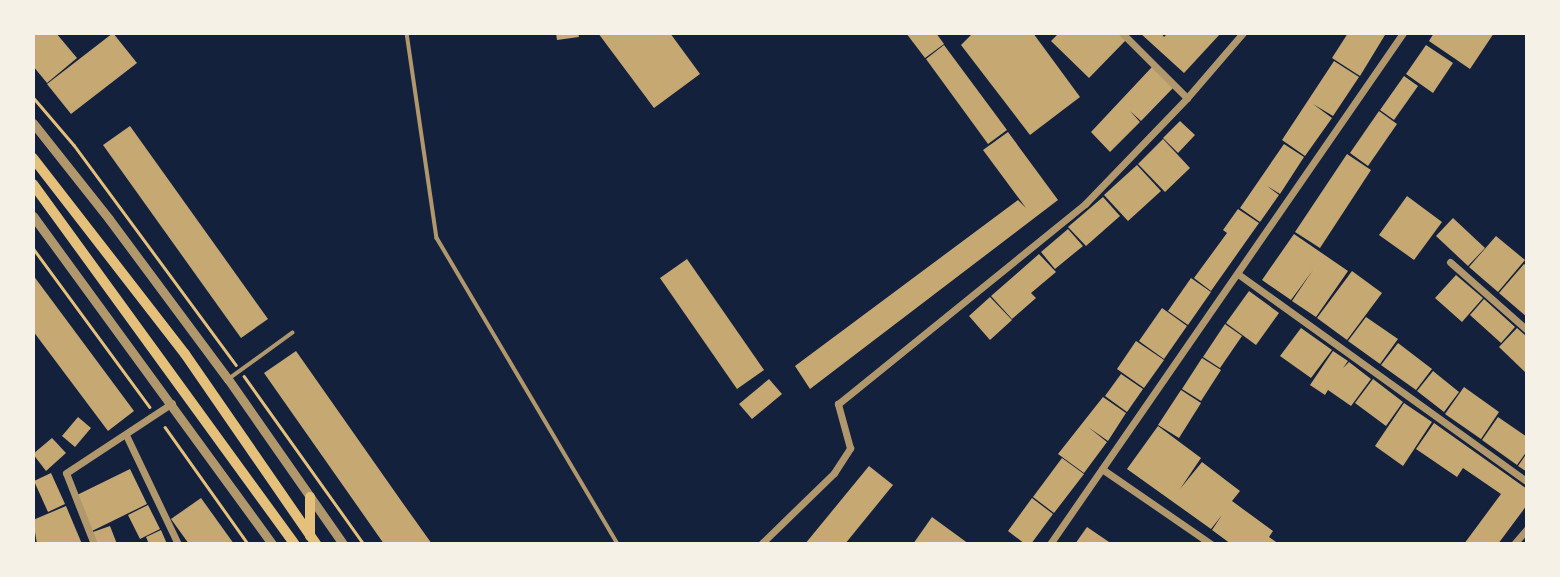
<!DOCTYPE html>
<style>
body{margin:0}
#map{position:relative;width:1560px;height:577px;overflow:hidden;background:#14213d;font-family:"Open Sans",sans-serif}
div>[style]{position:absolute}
.building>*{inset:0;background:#c6a872}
.path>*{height:2.5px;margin:-1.25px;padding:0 1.25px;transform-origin:1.25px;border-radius:1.25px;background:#e5c07b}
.service>*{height:3.5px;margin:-1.75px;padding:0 1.75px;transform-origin:1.75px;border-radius:1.75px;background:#b1986c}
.minor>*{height:7px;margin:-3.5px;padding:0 3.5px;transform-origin:3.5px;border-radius:3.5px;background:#b1986c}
.tertiary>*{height:9px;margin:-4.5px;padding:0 4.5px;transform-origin:4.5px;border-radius:4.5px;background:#b1986c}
.primary>*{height:10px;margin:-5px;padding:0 5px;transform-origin:5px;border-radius:5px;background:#e5c07b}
span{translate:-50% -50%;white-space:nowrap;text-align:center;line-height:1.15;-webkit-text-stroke:5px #f6f1e7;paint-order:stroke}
.frame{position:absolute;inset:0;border:35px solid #f6f1e7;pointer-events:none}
</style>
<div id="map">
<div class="building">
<i style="clip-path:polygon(33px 33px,56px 33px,77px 58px,47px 83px,33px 66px)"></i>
<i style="clip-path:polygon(113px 33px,137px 63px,71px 114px,47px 84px)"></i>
<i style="clip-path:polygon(556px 33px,578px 33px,579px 37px,557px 40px)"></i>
<i style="clip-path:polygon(598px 33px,670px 33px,700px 74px,654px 108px)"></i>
<i style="clip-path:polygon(906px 33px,936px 33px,944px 44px,925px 58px)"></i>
<i style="clip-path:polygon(973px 33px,1033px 33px,1080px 97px,1030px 135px,961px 45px)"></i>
<i style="clip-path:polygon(1059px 33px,1121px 33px,1127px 39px,1089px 78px,1051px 41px)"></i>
<i style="clip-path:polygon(1140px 33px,1161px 33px,1164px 37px,1168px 33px,1221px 33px,1184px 73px)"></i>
<i style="clip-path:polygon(1348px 33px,1385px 35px,1360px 76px,1332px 58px)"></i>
<i style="clip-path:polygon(1434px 33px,1494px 33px,1470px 69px,1429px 41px)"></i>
<i style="clip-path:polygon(944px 45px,1007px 130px,988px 144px,926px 59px)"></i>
<i style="clip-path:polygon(1426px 45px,1453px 63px,1433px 93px,1406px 74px)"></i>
<i style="clip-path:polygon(1334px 61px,1359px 77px,1333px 116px,1313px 104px,1332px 118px,1305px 156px,1282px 140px)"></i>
<i style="clip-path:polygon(1152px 67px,1173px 88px,1141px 121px,1130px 111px,1140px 122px,1110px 152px,1091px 132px)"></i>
<i style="clip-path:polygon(1404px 76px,1418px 86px,1394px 120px,1380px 110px)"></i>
<i style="clip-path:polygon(1379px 111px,1397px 124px,1368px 166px,1350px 153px)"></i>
<i style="clip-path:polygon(1180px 121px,1195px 135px,1178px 153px,1163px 138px)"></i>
<i style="clip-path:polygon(130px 126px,268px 319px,241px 338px,103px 145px)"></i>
<i style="clip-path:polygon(1008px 132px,1058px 200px,810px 389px,795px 366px,1018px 200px,1026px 208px,983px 150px)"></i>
<i style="clip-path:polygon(1163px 139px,1190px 168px,1165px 192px,1138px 164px)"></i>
<i style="clip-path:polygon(1284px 144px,1304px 157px,1280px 194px,1267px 186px,1279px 195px,1260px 222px,1240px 208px)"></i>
<i style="clip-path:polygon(1347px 154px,1371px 170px,1320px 248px,1295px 232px)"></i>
<i style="clip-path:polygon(1137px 165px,1161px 191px,1128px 221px,1104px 195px)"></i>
<i style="clip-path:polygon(1407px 196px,1442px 222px,1414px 260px,1379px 235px)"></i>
<i style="clip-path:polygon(1103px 197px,1120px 216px,1086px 246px,1068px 227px)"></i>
<i style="clip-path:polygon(1238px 209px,1259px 223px,1211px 291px,1194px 278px,1227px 233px,1223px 230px)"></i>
<i style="clip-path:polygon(1453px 218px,1485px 248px,1468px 266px,1436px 236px)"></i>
<i style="clip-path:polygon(1068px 229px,1083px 246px,1055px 269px,1041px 252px)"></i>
<i style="clip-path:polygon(1294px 234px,1348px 271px,1316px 317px,1292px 301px,1313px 270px,1291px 300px,1262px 280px)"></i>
<i style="clip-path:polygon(1496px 236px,1525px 260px,1498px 292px,1469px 267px)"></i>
<i style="clip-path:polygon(1039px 254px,1056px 272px,1031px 293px,1036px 298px,1012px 319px,991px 296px)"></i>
<i style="clip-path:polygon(687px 259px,764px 370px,737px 389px,660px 278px)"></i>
<i style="clip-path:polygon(1524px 264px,1527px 266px,1527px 317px,1499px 293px)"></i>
<i style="clip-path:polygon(1352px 271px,1382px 293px,1347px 340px,1317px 318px)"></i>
<i style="clip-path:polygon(33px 275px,134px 411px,108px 431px,33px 331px)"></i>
<i style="clip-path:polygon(1456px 275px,1483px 298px,1462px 322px,1435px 298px)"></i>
<i style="clip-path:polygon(1191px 278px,1211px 292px,1188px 325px,1168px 311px)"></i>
<i style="clip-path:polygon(1249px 291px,1279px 313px,1256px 345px,1226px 323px)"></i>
<i style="clip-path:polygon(990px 297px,1012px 320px,990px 340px,969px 316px)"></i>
<i style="clip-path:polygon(1484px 299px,1515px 327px,1501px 343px,1470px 315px)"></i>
<i style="clip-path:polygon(1162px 308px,1187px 326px,1164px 359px,1139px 341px)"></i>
<i style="clip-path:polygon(1366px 317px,1398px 339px,1380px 364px,1348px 341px)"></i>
<i style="clip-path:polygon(1225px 324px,1242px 336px,1220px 368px,1203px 357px)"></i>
<i style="clip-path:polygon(1301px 328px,1332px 350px,1311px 378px,1280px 356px)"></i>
<i style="clip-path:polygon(1517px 328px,1527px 337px,1527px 374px,1499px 347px)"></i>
<i style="clip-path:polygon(1136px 341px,1164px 360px,1144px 388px,1117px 369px)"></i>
<i style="clip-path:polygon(1398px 343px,1432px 369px,1416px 390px,1381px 365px)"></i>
<i style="clip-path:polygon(296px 351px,402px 502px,432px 544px,384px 544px,370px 524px,264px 373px)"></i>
<i style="clip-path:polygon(1333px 351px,1348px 361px,1343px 368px,1349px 362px,1371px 379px,1351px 406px,1328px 390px,1325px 395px,1310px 385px)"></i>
<i style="clip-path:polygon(1202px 358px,1221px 370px,1201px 401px,1182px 389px)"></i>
<i style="clip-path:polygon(1433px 371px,1459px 392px,1444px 412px,1417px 391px)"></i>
<i style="clip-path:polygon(1121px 374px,1143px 389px,1127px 412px,1105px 396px)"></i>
<i style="clip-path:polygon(769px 379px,782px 394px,752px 419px,739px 404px)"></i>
<i style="clip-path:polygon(1373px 379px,1403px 402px,1386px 426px,1355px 403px)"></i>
<i style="clip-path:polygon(1464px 387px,1499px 412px,1481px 439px,1445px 414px)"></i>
<i style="clip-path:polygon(1181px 390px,1201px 403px,1179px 438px,1158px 425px)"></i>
<i style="clip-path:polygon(1103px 397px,1126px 413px,1108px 441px,1088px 427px,1107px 442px,1084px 473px,1058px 454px)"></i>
<i style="clip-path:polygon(1404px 403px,1432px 422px,1403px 466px,1375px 446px)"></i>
<i style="clip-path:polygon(78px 417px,91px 428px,75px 447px,62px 436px)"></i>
<i style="clip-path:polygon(1498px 417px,1527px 437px,1527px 451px,1517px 465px,1482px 440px)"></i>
<i style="clip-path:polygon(1434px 423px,1527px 489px,1527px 505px,1498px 544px,1464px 544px,1501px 494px,1463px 468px,1457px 477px,1416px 449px)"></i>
<i style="clip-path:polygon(1158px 426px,1201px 458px,1180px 489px,1202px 462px,1240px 491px,1232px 501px,1273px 531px,1269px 537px,1279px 544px,1231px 544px,1212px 530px,1222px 515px,1211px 529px,1127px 469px)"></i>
<i style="clip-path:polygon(52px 438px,66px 453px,46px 471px,33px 454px)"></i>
<i style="clip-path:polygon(1527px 453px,1527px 472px,1518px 466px)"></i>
<i style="clip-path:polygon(1062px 458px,1084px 474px,1054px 513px,1033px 497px)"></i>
<i style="clip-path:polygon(869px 466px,893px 485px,845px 544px,805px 544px)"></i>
<i style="clip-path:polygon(130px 469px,147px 504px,90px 532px,77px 495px)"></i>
<i style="clip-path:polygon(51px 473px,65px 504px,48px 512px,34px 481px)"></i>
<i style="clip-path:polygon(201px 498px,234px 544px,189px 544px,171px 519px)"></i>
<i style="clip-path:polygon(1032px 498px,1053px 514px,1031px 544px,1025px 544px,1008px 531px)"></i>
<i style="clip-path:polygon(148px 505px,160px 529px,140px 539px,128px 515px)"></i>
<i style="clip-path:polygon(66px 506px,82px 544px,37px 544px,33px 520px)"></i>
<i style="clip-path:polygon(932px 517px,969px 544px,913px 544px)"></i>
<i style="clip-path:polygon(110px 526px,117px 544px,95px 544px,90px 533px)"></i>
<i style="clip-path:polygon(1087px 527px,1112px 544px,1075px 544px)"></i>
<i style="clip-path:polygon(161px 530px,167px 544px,149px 544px,146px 537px)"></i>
</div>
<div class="path">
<i style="left:33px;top:97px;width:63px;rotate:49.5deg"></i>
<i style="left:74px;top:145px;width:273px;rotate:53.6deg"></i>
<i style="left:33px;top:248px;width:197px;rotate:53.7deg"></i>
<i style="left:244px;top:376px;width:206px;rotate:54.5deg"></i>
<i style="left:165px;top:427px;width:143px;rotate:54.6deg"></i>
</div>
<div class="service">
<i style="left:407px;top:33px;width:207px;rotate:81.7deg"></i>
<i style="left:437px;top:238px;width:356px;rotate:59.4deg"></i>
<i style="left:230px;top:378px;width:77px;rotate:-36deg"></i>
</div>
<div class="minor">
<i style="left:1122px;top:33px;width:92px;rotate:45deg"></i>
<i style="left:1450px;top:262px;width:103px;rotate:41.4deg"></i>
<i style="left:1238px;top:274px;width:356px;rotate:35.7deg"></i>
<i style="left:126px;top:435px;width:121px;rotate:64.5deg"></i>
<i style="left:1102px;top:469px;width:132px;rotate:34.5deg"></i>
<i style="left:94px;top:544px;width:76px;rotate:-111.5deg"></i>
<i style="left:66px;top:473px;width:127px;rotate:-33.4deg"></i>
<i style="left:761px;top:544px;width:102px;rotate:-44.2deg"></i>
<i style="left:834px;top:473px;width:30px;rotate:-57deg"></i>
<i style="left:850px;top:448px;width:46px;rotate:-105.3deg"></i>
<i style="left:838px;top:404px;width:318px;rotate:-39deg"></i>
<i style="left:1085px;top:204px;width:147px;rotate:-46.1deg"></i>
<i style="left:1187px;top:98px;width:86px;rotate:-49.3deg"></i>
<i style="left:1050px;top:544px;width:621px;rotate:-55.36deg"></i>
<i style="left:1514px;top:544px;width:20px;rotate:-49deg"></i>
</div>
<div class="tertiary">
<i style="left:33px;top:123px;width:122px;rotate:51.6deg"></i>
<i style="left:109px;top:219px;width:199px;rotate:53.4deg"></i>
<i style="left:228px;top:379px;width:201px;rotate:55.1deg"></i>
<i style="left:33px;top:216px;width:406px;rotate:53.9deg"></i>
</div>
<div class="primary">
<i style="left:33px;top:158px;width:248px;rotate:52.2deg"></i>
<i style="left:185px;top:354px;width:231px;rotate:55.4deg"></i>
<i style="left:33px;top:184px;width:445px;rotate:54deg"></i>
<i style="left:310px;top:497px;width:39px;rotate:90deg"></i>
</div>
<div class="frame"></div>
</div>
